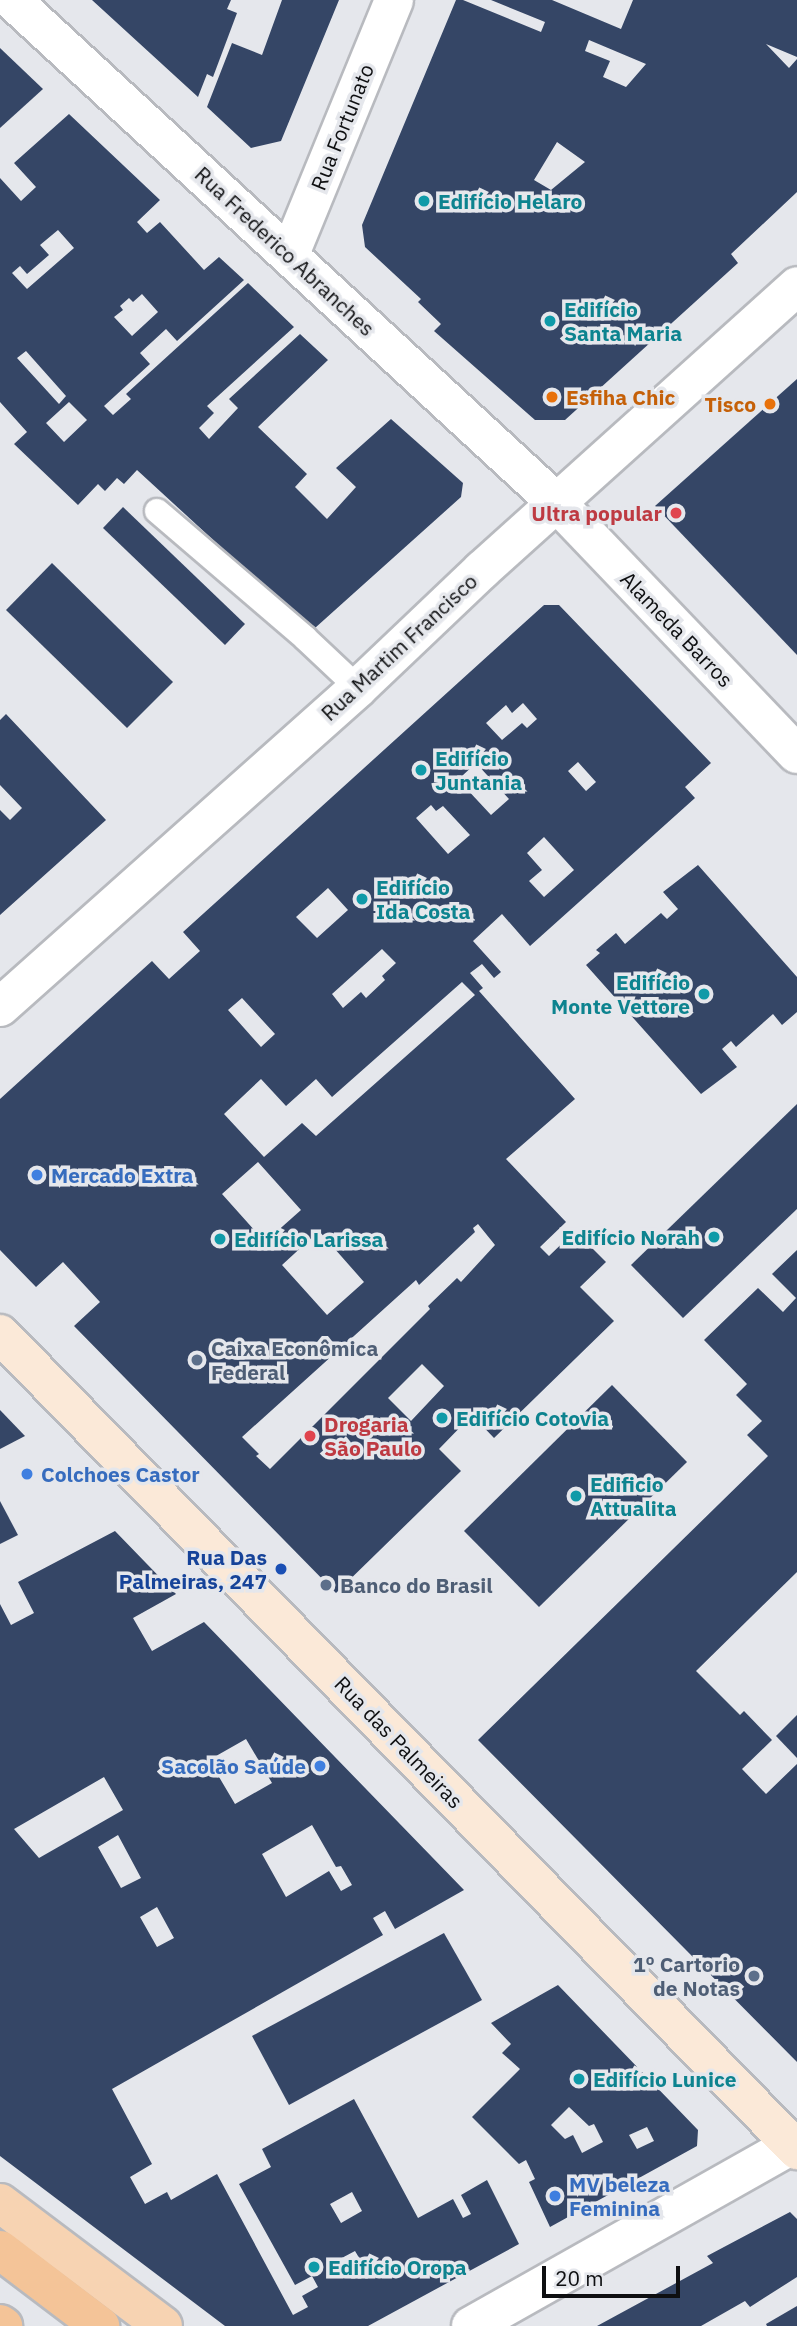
<!DOCTYPE html>
<meta charset="utf-8">
<style>
body{margin:0}
#map{position:relative;width:797px;height:2326px;overflow:hidden;background:#e5e7ec;font-family:"IBM Plex Sans",sans-serif}
div>[style]{position:absolute}
.building>*{inset:0;background:#354666}
.roads{filter:drop-shadow(2px 0 #b8babf) drop-shadow(-2px 0 #b8babf) drop-shadow(0 2px #b8babf) drop-shadow(0 -2px #b8babf)}
.service>*{height:24px;margin:-12px;padding:0 12px;transform-origin:12px;border-radius:12px;background:#fff}
.minor>*{height:38px;margin:-19px;padding:0 19px;transform-origin:19px;border-radius:19px;background:#fff}
.tertiary>*{height:38px;margin:-19px;padding:0 19px;transform-origin:19px;border-radius:19px;background:#fff}
.secondary>*{height:38px;margin:-19px;padding:0 19px;transform-origin:19px;border-radius:19px;background:#fbe9d8}
.primary>*{height:38px;margin:-19px;padding:0 19px;transform-origin:19px;border-radius:19px;background:#f7d3b2}
.trunk>*{height:38px;margin:-19px;padding:0 19px;transform-origin:19px;border-radius:19px;background:#f4c498}
.dots>*{width:19px;height:19px;translate:-50% -50%;box-sizing:border-box;border:4px solid #e5e7ec;border-radius:50%}
span{translate:-50% -50%;white-space:nowrap;text-align:center;line-height:1.15;-webkit-text-stroke:7px #e5e7ec;paint-order:stroke}
.street-label{font-size:21px;color:#0e0f11}
.culture-label{font-size:21px;color:#0d838f;font-weight:700}
.left{translate:0 -50%;text-align:left}
.right{translate:-100% -50%;text-align:right}
.food-label{font-size:21px;color:#c56008;font-weight:700}
.health-label{font-size:21px;color:#be3a42;font-weight:700}
.shop-label{font-size:21px;color:#366cbe;font-weight:700}
.service-label{font-size:21px;color:#4e5e75;font-weight:700}
.transit-label{font-size:21px;color:#164399;font-weight:700}
.scale{position:absolute;left:542px;top:2266px;width:138px;height:32px;box-sizing:border-box;border:4px solid #0e0f11;border-top:0;padding-left:9px;font-size:21px;line-height:24px;white-space:nowrap;color:#0e0f11;-webkit-text-stroke:5px #e5e7ec;paint-order:stroke}
</style>
<div id="map">
<div class="building">
<i style="clip-path:polygon(92px 0,231px 0,227px 9px,237px 13px,213px 77px,207px 74px,198px 97px)"></i>
<i style="clip-path:polygon(282px 0,339px 0,281px 141px,251px 148px,207px 107px,232px 43px,262px 55px)"></i>
<i style="clip-path:polygon(evenodd,456px 0,463px 0,541px 32px,545px 22px,491px 0,552px 0,621px 29px,633px 0,797px 0,797px 57px,766px 44px,789px 68px,797px 59px,797px 192px,731px 254px,738px 263px,565px 420px,535px 420px,434px 331px,441px 324px,418px 302px,421px 299px,365px 247px,362px 225px,456px 0,589px 40px,646px 64px,626px 87px,603px 77px,610px 61px,585px 51px,589px 40px,456px 0,557px 142px,585px 162px,551px 190px,534px 180px,557px 142px)"></i>
<i style="clip-path:polygon(0 48px,43px 89px,0 128px)"></i>
<i style="clip-path:polygon(evenodd,69px 114px,160px 200px,137px 222px,147px 233px,160px 222px,204px 270px,219px 257px,244px 280px,177px 341px,166px 329px,140px 353px,150px 364px,104px 406px,113px 415px,131px 399px,126px 394px,248px 283px,294px 327px,207px 406px,214px 413px,199px 428px,209px 439px,238px 408px,229px 399px,300px 334px,328px 360px,258px 427px,307px 474px,295px 487px,327px 519px,356px 487px,336px 468px,391px 419px,463px 483px,461px 497px,315px 628px,296px 616px,137px 470px,124px 484px,117px 478px,105px 491px,98px 484px,78px 505px,14px 444px,27px 432px,0 402px,0 178px,21px 201px,36px 187px,14px 163px,69px 114px,58px 230px,74px 248px,27px 289px,12px 273px,20px 266px,27px 274px,49px 255px,40px 245px,58px 230px,69px 114px,142px 294px,158px 312px,132px 336px,114px 317px,123px 310px,120px 306px,129px 298px,133px 302px,142px 294px,69px 114px,26px 351px,66px 396px,59px 404px,17px 358px,26px 351px,69px 114px,69px 402px,87px 420px,64px 442px,46px 423px,69px 402px)"></i>
<i style="clip-path:polygon(797px 379px,797px 655px,655px 506px)"></i>
<i style="clip-path:polygon(123px 507px,245px 624px,225px 645px,103px 528px)"></i>
<i style="clip-path:polygon(52px 563px,173px 682px,127px 728px,6px 610px)"></i>
<i style="clip-path:polygon(evenodd,544px 605px,559px 605px,711px 763px,685px 787px,695px 798px,530px 946px,502px 914px,473px 941px,501px 972px,494px 978px,482px 964px,470px 973px,483px 988px,479px 991px,575px 1099px,506px 1159px,566px 1222px,540px 1247px,549px 1256px,575px 1231px,606px 1262px,580px 1287px,614px 1321px,494px 1438px,472px 1415px,439px 1449px,461px 1471px,336px 1593px,74px 1326px,100px 1302px,63px 1262px,36px 1287px,0 1250px,0 1099px,152px 961px,169px 979px,200px 951px,183px 932px,544px 605px,523px 703px,537px 719px,527px 728px,522px 723px,502px 740px,486px 723px,506px 705px,512px 713px,523px 703px,544px 605px,578px 762px,596px 782px,586px 791px,568px 771px,578px 762px,544px 605px,476px 763px,509px 799px,491px 815px,464px 786px,468px 782px,462px 776px,476px 763px,544px 605px,431px 805px,436px 811px,443px 806px,470px 835px,448px 854px,416px 818px,431px 805px,544px 605px,544px 837px,574px 870px,544px 897px,529px 881px,542px 870px,527px 853px,544px 837px,544px 605px,328px 888px,348px 910px,317px 938px,296px 917px,328px 888px,544px 605px,382px 949px,396px 963px,382px 976px,385px 980px,366px 998px,361px 992px,343px 1008px,332px 994px,382px 949px,544px 605px,462px 982px,475px 995px,316px 1136px,302px 1123px,264px 1157px,224px 1114px,261px 1079px,286px 1106px,316px 1079px,332px 1097px,462px 982px,544px 605px,242px 998px,275px 1034px,261px 1047px,228px 1010px,242px 998px,544px 605px,258px 1162px,301px 1210px,265px 1242px,222px 1194px,258px 1162px,544px 605px,478px 1224px,495px 1245px,461px 1282px,457px 1278px,428px 1306px,430px 1309px,270px 1469px,256px 1456px,259px 1454px,242px 1437px,416px 1280px,419px 1285px,475px 1232px,473px 1228px,478px 1224px,544px 605px,319px 1231px,364px 1282px,327px 1315px,282px 1265px,319px 1231px,544px 605px,422px 1364px,444px 1386px,411px 1421px,388px 1398px,422px 1364px)"></i>
<i style="clip-path:polygon(6px 714px,106px 820px,0 915px,0 810px,10px 820px,22px 808px,0 785px,0 720px)"></i>
<i style="clip-path:polygon(698px 865px,797px 977px,797px 1012px,782px 1025px,773px 1014px,736px 1047px,731px 1041px,722px 1049px,737px 1067px,701px 1094px,586px 965px,600px 953px,596px 950px,616px 933px,625px 944px,661px 913px,667px 919px,678px 909px,663px 892px)"></i>
<i style="clip-path:polygon(797px 1104px,797px 1209px,683px 1318px,631px 1265px)"></i>
<i style="clip-path:polygon(797px 1250px,797px 1572px,696px 1671px,740px 1715px,744px 1711px,772px 1740px,742px 1769px,766px 1794px,797px 1764px,797px 2062px,478px 1740px,768px 1456px,747px 1435px,762px 1421px,736px 1395px,747px 1384px,704px 1340px,758px 1288px,783px 1312px,796px 1298px,772px 1274px)"></i>
<i style="clip-path:polygon(612px 1385px,687px 1462px,539px 1607px,464px 1531px)"></i>
<i style="clip-path:polygon(0 1410px,25px 1436px,0 1449px)"></i>
<i style="clip-path:polygon(0 1501px,18px 1535px,0 1544px)"></i>
<i style="clip-path:polygon(evenodd,115px 1531px,176px 1594px,133px 1618px,152px 1651px,204px 1622px,464px 1890px,395px 1929px,385px 1911px,373px 1918px,383px 1935px,112px 2089px,152px 2164px,130px 2177px,145px 2204px,167px 2192px,171px 2200px,217px 2174px,293px 2315px,308px 2307px,302px 2296px,318px 2287px,312px 2276px,295px 2285px,239px 2184px,271px 2167px,262px 2149px,354px 2099px,418px 2218px,453px 2199px,463px 2218px,471px 2214px,461px 2195px,487px 2180px,519px 2244px,368px 2326px,225px 2326px,0 2156px,0 1604px,11px 1625px,34px 1613px,18px 1582px,115px 1531px,246px 1739px,272px 1783px,235px 1804px,209px 1760px,246px 1739px,115px 1531px,104px 1777px,123px 1810px,39px 1858px,14px 1829px,104px 1777px,115px 1531px,312px 1825px,336px 1867px,341px 1866px,352px 1885px,341px 1891px,329px 1871px,286px 1897px,262px 1854px,312px 1825px,115px 1531px,118px 1835px,141px 1878px,121px 1888px,98px 1847px,118px 1835px,115px 1531px,157px 1907px,174px 1938px,157px 1947px,140px 1917px,157px 1907px,115px 1531px,352px 2192px,362px 2211px,341px 2223px,330px 2204px,352px 2192px,115px 1531px,355px 2251px,361px 2261px,344px 2271px,338px 2260px,355px 2251px)"></i>
<i style="clip-path:polygon(797px 1715px,797px 1758px,776px 1736px)"></i>
<i style="clip-path:polygon(444px 1933px,482px 2000px,289px 2105px,252px 2036px)"></i>
<i style="clip-path:polygon(evenodd,558px 1985px,698px 2130px,697px 2146px,550px 2227px,529px 2182px,535px 2179px,526px 2160px,519px 2164px,472px 2117px,520px 2069px,502px 2053px,511px 2044px,491px 2023px,558px 1985px,569px 2107px,589px 2126px,594px 2124px,603px 2142px,582px 2153px,573px 2135px,565px 2139px,551px 2125px,569px 2107px,558px 1985px,647px 2127px,654px 2141px,637px 2149px,629px 2135px,647px 2127px)"></i>
<i style="clip-path:polygon(790px 2212px,797px 2219px,797px 2277px,750px 2307px,745px 2301px,701px 2326px,597px 2326px,713px 2263px,707px 2256px)"></i>
<i style="clip-path:polygon(797px 2306px,797px 2326px,767px 2326px,766px 2324px)"></i>
</div>
<div class="roads">
<div class="service">
<i style="left:157px;top:511px;width:195px;rotate:40.6deg"></i>
<i style="left:305px;top:638px;width:73px;rotate:43.3deg"></i>
</div>
<div class="minor">
<i style="left:290px;top:254px;width:274px;rotate:-67.7deg"></i>
<i style="left:0;top:1007px;width:480px;rotate:-41.7deg"></i>
<i style="left:358px;top:688px;width:171px;rotate:-43.6deg"></i>
<i style="left:482px;top:570px;width:424px;rotate:-42deg"></i>
<i style="left:471px;top:2326px;width:369px;rotate:-29.4deg"></i>
</div>
<div class="tertiary">
<i style="left:12px;top:0;width:742px;rotate:42.71deg"></i>
<i style="left:557px;top:503px;width:347px;rotate:46.3deg"></i>
</div>
<div class="secondary">
<i style="left:0;top:1334px;width:1141px;rotate:45.67deg"></i>
</div>
<div class="primary">
<i style="left:0;top:2203px;width:204px;rotate:37deg"></i>
</div>
<div class="trunk">
<i style="left:0;top:2250px;width:126px;rotate:37.2deg"></i>
<i style="left:0;top:2324px;width:4px;rotate:34deg"></i>
</div>
</div>
<div class="dots">
<i style="left:424px;top:201px;background:#0f9aa8"></i>
<i style="left:550px;top:321px;background:#0f9aa8"></i>
<i style="left:552px;top:397px;background:#e8710a"></i>
<i style="left:770px;top:404px;background:#e8710a"></i>
<i style="left:676px;top:513px;background:#e0444e"></i>
<i style="left:421px;top:770px;background:#0f9aa8"></i>
<i style="left:362px;top:899px;background:#0f9aa8"></i>
<i style="left:704px;top:994px;background:#0f9aa8"></i>
<i style="left:37px;top:1175px;background:#3f7fe0"></i>
<i style="left:714px;top:1237px;background:#0f9aa8"></i>
<i style="left:220px;top:1239px;background:#0f9aa8"></i>
<i style="left:197px;top:1360px;background:#5c6f8a"></i>
<i style="left:442px;top:1418px;background:#0f9aa8"></i>
<i style="left:310px;top:1436px;background:#e0444e"></i>
<i style="left:27px;top:1474px;background:#3f7fe0"></i>
<i style="left:576px;top:1496px;background:#0f9aa8"></i>
<i style="left:281px;top:1569px;background:#1a4fb4"></i>
<i style="left:326px;top:1585px;background:#5c6f8a"></i>
<i style="left:320px;top:1766px;background:#3f7fe0"></i>
<i style="left:754px;top:1976px;background:#5c6f8a"></i>
<i style="left:579px;top:2079px;background:#0f9aa8"></i>
<i style="left:555px;top:2196px;background:#3f7fe0"></i>
<i style="left:314px;top:2267px;background:#0f9aa8"></i>
</div>
<div class="street-label">
<span style="left:342px;top:127px;rotate:-68deg">Rua Fortunato</span>
<span style="left:285px;top:251px;rotate:43deg">Rua Frederico Abranches</span>
<span style="left:677px;top:629px;rotate:46deg">Alameda Barros</span>
<span style="left:399px;top:647px;rotate:-43deg">Rua Martim Francisco</span>
<span style="left:399px;top:1742px;rotate:46deg">Rua das Palmeiras</span>
</div>
<div class="culture-label">
<span class="left" style="left:438px;top:201px">Edifício Helaro</span>
<span class="left" style="left:564px;top:321px">Edifício<br>Santa Maria</span>
<span class="left" style="left:435px;top:770px">Edifício<br>Juntania</span>
<span class="left" style="left:376px;top:899px">Edifício<br>Ida Costa</span>
<span class="right" style="left:690px;top:994px">Edifício<br>Monte Vettore</span>
<span class="right" style="left:700px;top:1237px">Edifício Norah</span>
<span class="left" style="left:234px;top:1239px">Edifício Larissa</span>
<span class="left" style="left:456px;top:1418px">Edifício Cotovia</span>
<span class="left" style="left:590px;top:1496px">Edificio<br>Attualita</span>
<span class="left" style="left:593px;top:2079px">Edifício Lunice</span>
<span class="left" style="left:328px;top:2267px">Edifício Oropa</span>
</div>
<div class="food-label">
<span class="left" style="left:566px;top:397px">Esfiha Chic</span>
<span class="right" style="left:756px;top:404px">Tisco</span>
</div>
<div class="health-label">
<span class="right" style="left:662px;top:513px">Ultra popular</span>
<span class="left" style="left:324px;top:1436px">Drogaria<br>São Paulo</span>
</div>
<div class="shop-label">
<span class="left" style="left:51px;top:1175px">Mercado Extra</span>
<span class="left" style="left:41px;top:1474px">Colchoes Castor</span>
<span class="right" style="left:306px;top:1766px">Sacolão Saúde</span>
<span class="left" style="left:569px;top:2196px">MV beleza<br>Feminina</span>
</div>
<div class="service-label">
<span class="left" style="left:211px;top:1360px">Caixa Econômica<br>Federal</span>
<span class="left" style="left:340px;top:1585px">Banco do Brasil</span>
<span class="right" style="left:740px;top:1976px">1º Cartorio<br>de Notas</span>
</div>
<div class="transit-label">
<span class="right" style="left:267px;top:1569px">Rua Das<br>Palmeiras, 247</span>
</div>
<div class="scale">20 m</div>
</div>
